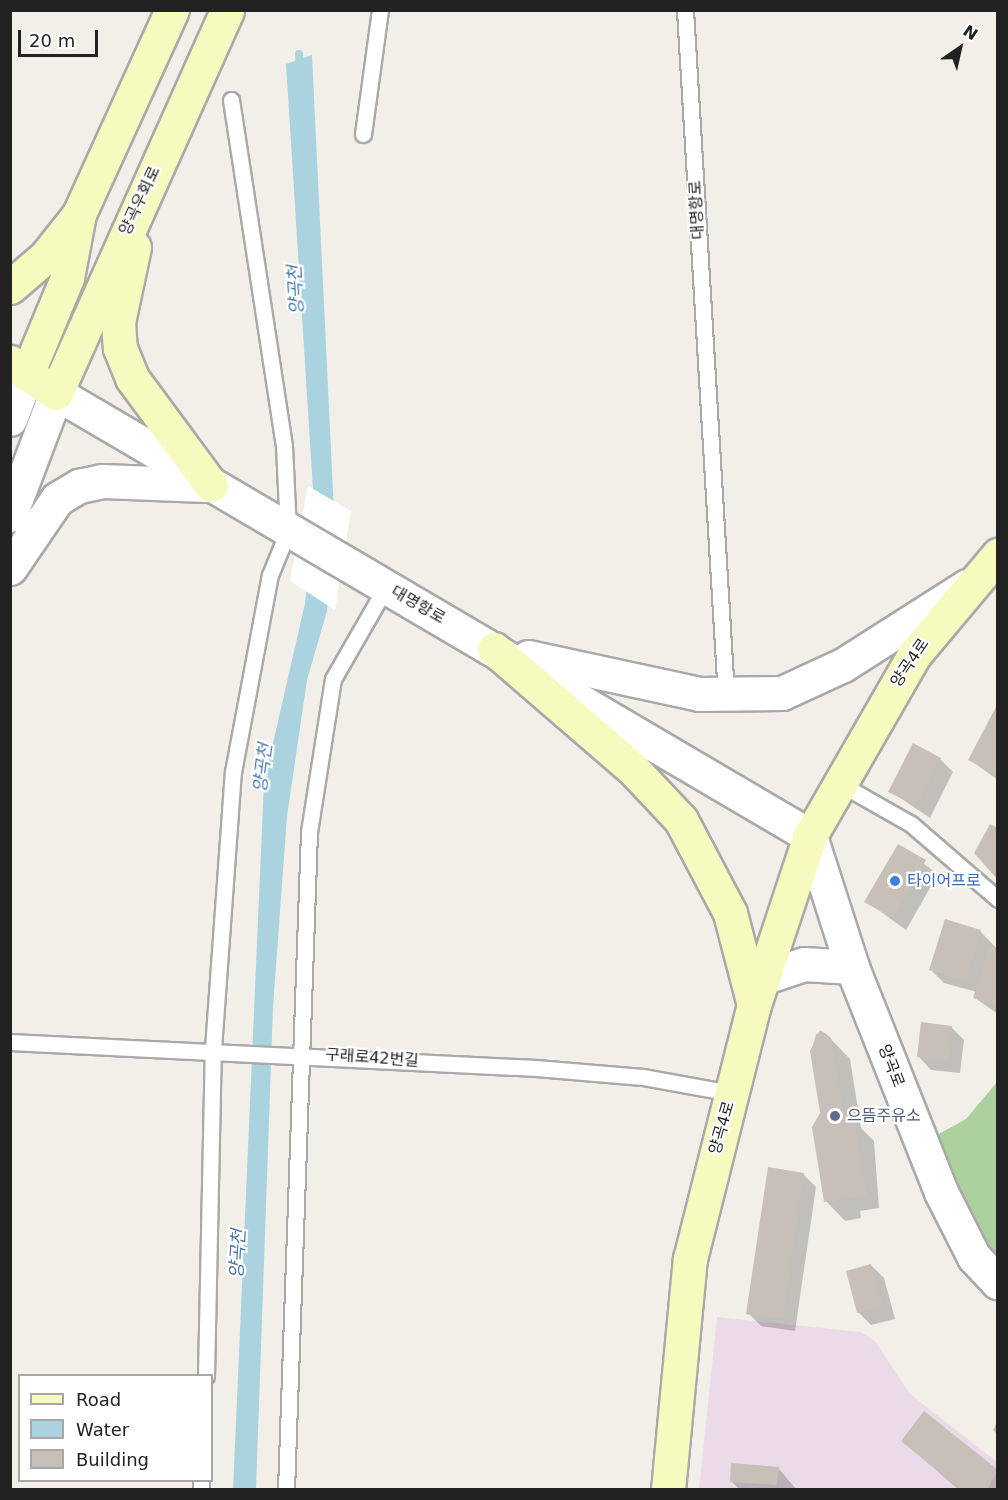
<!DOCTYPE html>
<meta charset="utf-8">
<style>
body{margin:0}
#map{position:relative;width:1008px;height:1500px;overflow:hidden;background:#f2efe9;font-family:"DejaVu Sans","Noto Sans KR",sans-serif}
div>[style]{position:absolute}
.industrial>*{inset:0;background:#ebdbe8}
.forest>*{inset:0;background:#add19e}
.water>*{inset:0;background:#aad3df}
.pier>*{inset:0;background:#fff}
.shadow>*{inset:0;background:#0003}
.stream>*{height:8px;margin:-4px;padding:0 4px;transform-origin:4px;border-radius:4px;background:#aad3df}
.building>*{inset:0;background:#c7bfb8}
.roads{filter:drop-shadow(2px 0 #a9a9a9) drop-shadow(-2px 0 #a9a9a9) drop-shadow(0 2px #a9a9a9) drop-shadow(0 -2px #a9a9a9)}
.service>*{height:15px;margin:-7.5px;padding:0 7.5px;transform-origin:7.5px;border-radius:7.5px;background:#fff}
.tertiary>*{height:33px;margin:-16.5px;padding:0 16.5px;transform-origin:16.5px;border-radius:16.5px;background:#fff}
.secondary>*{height:33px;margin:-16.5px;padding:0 16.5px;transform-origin:16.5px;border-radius:16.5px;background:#f7fabf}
.dots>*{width:16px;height:16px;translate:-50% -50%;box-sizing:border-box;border:3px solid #fff;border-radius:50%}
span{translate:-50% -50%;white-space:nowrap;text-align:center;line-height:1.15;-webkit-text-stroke:4.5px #fff;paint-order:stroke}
.street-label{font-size:16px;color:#222}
.shop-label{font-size:16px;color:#366cbe}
.left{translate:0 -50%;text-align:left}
.service-label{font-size:16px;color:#4e5e75}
.water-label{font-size:18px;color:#4a7aab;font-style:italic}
.frame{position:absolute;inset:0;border:12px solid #222;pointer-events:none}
.legend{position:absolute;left:18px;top:1374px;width:195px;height:108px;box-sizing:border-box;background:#fff;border:2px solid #a7a7a7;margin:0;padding:8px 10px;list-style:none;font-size:18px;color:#222}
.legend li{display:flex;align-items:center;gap:12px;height:30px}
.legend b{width:30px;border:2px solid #a7a7a7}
.north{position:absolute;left:930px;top:18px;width:60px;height:60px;-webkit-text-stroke:4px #fff;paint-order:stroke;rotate:34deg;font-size:16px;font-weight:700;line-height:24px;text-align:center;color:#222}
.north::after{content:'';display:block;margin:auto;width:21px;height:27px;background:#222;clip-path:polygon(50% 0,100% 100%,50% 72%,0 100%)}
.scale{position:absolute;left:18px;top:30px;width:80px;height:27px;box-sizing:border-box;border:3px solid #222;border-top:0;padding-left:8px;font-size:18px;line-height:21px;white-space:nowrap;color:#222;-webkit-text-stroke:4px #fff;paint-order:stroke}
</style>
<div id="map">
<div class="industrial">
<i style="clip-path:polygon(717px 1317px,861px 1332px,875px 1341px,909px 1393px,997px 1462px,997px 1489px,699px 1490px)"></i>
</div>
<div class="forest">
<i style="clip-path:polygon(997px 1082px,997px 1260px,935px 1147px,937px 1135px,966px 1119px)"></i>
</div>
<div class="water">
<i style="clip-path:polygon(312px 55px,335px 533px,327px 611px,307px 680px,287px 816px,273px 1007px,256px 1489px,233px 1490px,264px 783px,305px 603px,315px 521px,286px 64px)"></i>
</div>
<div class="pier">
<i style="clip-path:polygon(308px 486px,351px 511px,335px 610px,290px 581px)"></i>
</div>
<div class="shadow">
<i style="clip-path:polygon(998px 706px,998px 780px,970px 760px)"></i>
<i style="clip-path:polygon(940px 759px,953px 772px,930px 818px,890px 791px)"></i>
<i style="clip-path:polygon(899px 846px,938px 874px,906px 930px,866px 901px)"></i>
<i style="clip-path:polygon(946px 921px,981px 932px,998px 950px,998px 1014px,975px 998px,977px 992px,944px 983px,931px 970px)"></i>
<i style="clip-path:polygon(951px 1027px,964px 1040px,960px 1073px,931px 1070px,919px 1057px)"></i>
<i style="clip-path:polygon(825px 1033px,850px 1059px,861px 1128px,874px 1141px,879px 1208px,860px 1211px,861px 1218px,845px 1221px,826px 1201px,822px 1113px,812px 1051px,816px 1034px)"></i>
<i style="clip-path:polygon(803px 1174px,816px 1187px,795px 1331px,761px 1326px,748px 1313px)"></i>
<i style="clip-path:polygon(871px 1265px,884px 1278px,895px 1319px,871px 1325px,858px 1312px)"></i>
<i style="clip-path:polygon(925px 1413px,998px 1472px,998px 1490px,959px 1490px,903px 1441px)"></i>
<i style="clip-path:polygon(998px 1420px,998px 1435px,993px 1430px)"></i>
<i style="clip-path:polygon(778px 1468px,797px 1490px,740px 1490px,731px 1481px)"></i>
</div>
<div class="stream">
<i style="left:299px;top:54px;width:16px;rotate:86deg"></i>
</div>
<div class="building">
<i style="clip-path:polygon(998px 703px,998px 775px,968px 760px)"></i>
<i style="clip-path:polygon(913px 743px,941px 758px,917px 806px,888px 792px)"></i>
<i style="clip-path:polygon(990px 824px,998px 828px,998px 880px,974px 853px)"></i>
<i style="clip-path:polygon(898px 844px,926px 860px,893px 918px,864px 902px)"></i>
<i style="clip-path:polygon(945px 919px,981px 930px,966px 981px,929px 970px)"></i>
<i style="clip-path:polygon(990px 946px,998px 948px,997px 1006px,973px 998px)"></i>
<i style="clip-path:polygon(921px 1022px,952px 1026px,948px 1061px,917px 1057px)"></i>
<i style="clip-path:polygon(820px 1030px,831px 1038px,843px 1109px,855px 1120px,867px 1196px,824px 1202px,812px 1127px,820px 1113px,810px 1051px)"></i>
<i style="clip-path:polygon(768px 1167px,804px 1173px,783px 1319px,746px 1314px)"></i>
<i style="clip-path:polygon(871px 1264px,883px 1306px,857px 1313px,846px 1271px)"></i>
<i style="clip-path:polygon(924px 1411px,998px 1470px,987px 1490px,961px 1490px,901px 1441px)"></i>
<i style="clip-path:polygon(731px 1463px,779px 1467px,777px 1485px,730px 1482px)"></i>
</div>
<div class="roads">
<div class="service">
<i style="left:685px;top:10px;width:688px;rotate:86.58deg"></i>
<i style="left:363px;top:134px;width:125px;rotate:-82.2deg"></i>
<i style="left:837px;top:782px;width:85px;rotate:29.6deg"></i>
<i style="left:911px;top:824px;width:115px;rotate:40.8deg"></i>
<i style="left:10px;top:1042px;width:527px;rotate:2.83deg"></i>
<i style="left:536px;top:1068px;width:107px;rotate:4.8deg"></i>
<i style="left:643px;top:1077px;width:90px;rotate:10.2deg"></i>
<i style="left:206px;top:1376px;width:327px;rotate:-88.8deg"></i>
<i style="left:213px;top:1049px;width:278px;rotate:-85.9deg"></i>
<i style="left:233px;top:772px;width:200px;rotate:-79.4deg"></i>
<i style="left:270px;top:575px;width:48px;rotate:-67.8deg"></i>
<i style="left:288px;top:531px;width:85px;rotate:-92.7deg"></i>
<i style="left:284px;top:446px;width:350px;rotate:-98.7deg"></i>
<i style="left:201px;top:1490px;width:10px;rotate:-90deg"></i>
<i style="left:286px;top:1490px;width:658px;rotate:-88deg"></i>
<i style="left:309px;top:832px;width:155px;rotate:-81.1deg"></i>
<i style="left:333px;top:679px;width:106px;rotate:-60.1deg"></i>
</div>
<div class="tertiary">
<i style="left:10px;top:419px;width:48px;rotate:-69.3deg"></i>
<i style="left:10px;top:515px;width:130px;rotate:-69.3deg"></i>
<i style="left:56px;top:393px;width:875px;rotate:30.44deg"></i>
<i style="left:810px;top:836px;width:138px;rotate:72.2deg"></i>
<i style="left:852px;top:967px;width:242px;rotate:68.4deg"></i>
<i style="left:941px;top:1192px;width:73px;rotate:63.1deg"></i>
<i style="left:974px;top:1257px;width:35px;rotate:47deg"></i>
<i style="left:10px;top:568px;width:83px;rotate:-55.7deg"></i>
<i style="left:57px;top:499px;width:26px;rotate:-31deg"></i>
<i style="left:79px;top:486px;width:24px;rotate:-12deg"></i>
<i style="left:102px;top:481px;width:103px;rotate:2.2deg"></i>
<i style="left:528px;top:657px;width:175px;rotate:12.2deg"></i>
<i style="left:699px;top:694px;width:83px;rotate:-0.7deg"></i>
<i style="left:782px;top:693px;width:67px;rotate:-24.7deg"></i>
<i style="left:843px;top:665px;width:147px;rotate:-32.5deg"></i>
<i style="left:765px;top:977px;width:41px;rotate:-18.4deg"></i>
<i style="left:804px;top:964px;width:48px;rotate:3.6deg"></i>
</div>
<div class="secondary">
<i style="left:134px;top:247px;width:77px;rotate:102deg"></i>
<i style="left:118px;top:322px;width:26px;rotate:86deg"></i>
<i style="left:120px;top:348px;width:32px;rotate:68deg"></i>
<i style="left:132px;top:378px;width:133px;rotate:53.6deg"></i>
<i style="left:10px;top:287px;width:48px;rotate:-40.7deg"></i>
<i style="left:46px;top:256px;width:48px;rotate:-51.7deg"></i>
<i style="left:10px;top:362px;width:55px;rotate:34deg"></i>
<i style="left:56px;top:393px;width:419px;rotate:-65.9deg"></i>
<i style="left:27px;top:374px;width:104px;rotate:-67.4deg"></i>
<i style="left:67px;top:278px;width:65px;rotate:-79.4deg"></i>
<i style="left:79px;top:214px;width:224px;rotate:-65.5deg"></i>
<i style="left:494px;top:649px;width:184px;rotate:40.8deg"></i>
<i style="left:633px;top:769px;width:70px;rotate:46.7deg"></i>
<i style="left:681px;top:820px;width:105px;rotate:62.2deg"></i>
<i style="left:730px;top:913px;width:95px;rotate:75.4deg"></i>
<i style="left:668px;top:1490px;width:232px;rotate:-84.6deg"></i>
<i style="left:690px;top:1259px;width:262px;rotate:-75.9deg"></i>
<i style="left:754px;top:1005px;width:178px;rotate:-71.7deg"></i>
<i style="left:810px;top:836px;width:209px;rotate:-60.1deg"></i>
<i style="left:914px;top:655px;width:131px;rotate:-50deg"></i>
</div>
</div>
<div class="dots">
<i style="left:895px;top:881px;background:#3f7fe0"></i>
<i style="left:835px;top:1116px;background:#5c6f8a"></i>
</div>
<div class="street-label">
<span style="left:140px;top:201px;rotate:-65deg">양곡우회로</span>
<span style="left:697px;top:210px;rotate:-93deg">대명항로</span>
<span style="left:418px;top:605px;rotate:30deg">대명항로</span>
<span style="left:910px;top:663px;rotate:-56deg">양곡4로</span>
<span style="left:372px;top:1058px;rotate:4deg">구래로42번길</span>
<span style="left:891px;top:1066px;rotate:69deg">양곡로</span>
<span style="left:722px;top:1128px;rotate:-74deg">양곡4로</span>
</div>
<div class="shop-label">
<span class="left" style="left:907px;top:881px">타이어프로</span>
</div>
<div class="service-label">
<span class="left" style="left:847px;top:1116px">으뜸주유소</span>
</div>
<div class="water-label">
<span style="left:296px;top:290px;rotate:-93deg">양곡천</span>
<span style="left:263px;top:768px;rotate:-83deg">양곡천</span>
<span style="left:238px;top:1254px;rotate:-87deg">양곡천</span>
</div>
<div class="frame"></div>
<ul class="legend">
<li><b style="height:8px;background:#f7fabf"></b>Road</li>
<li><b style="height:16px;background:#aad3df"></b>Water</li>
<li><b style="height:16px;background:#c7bfb8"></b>Building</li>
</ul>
<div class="north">N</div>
<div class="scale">20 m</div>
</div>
